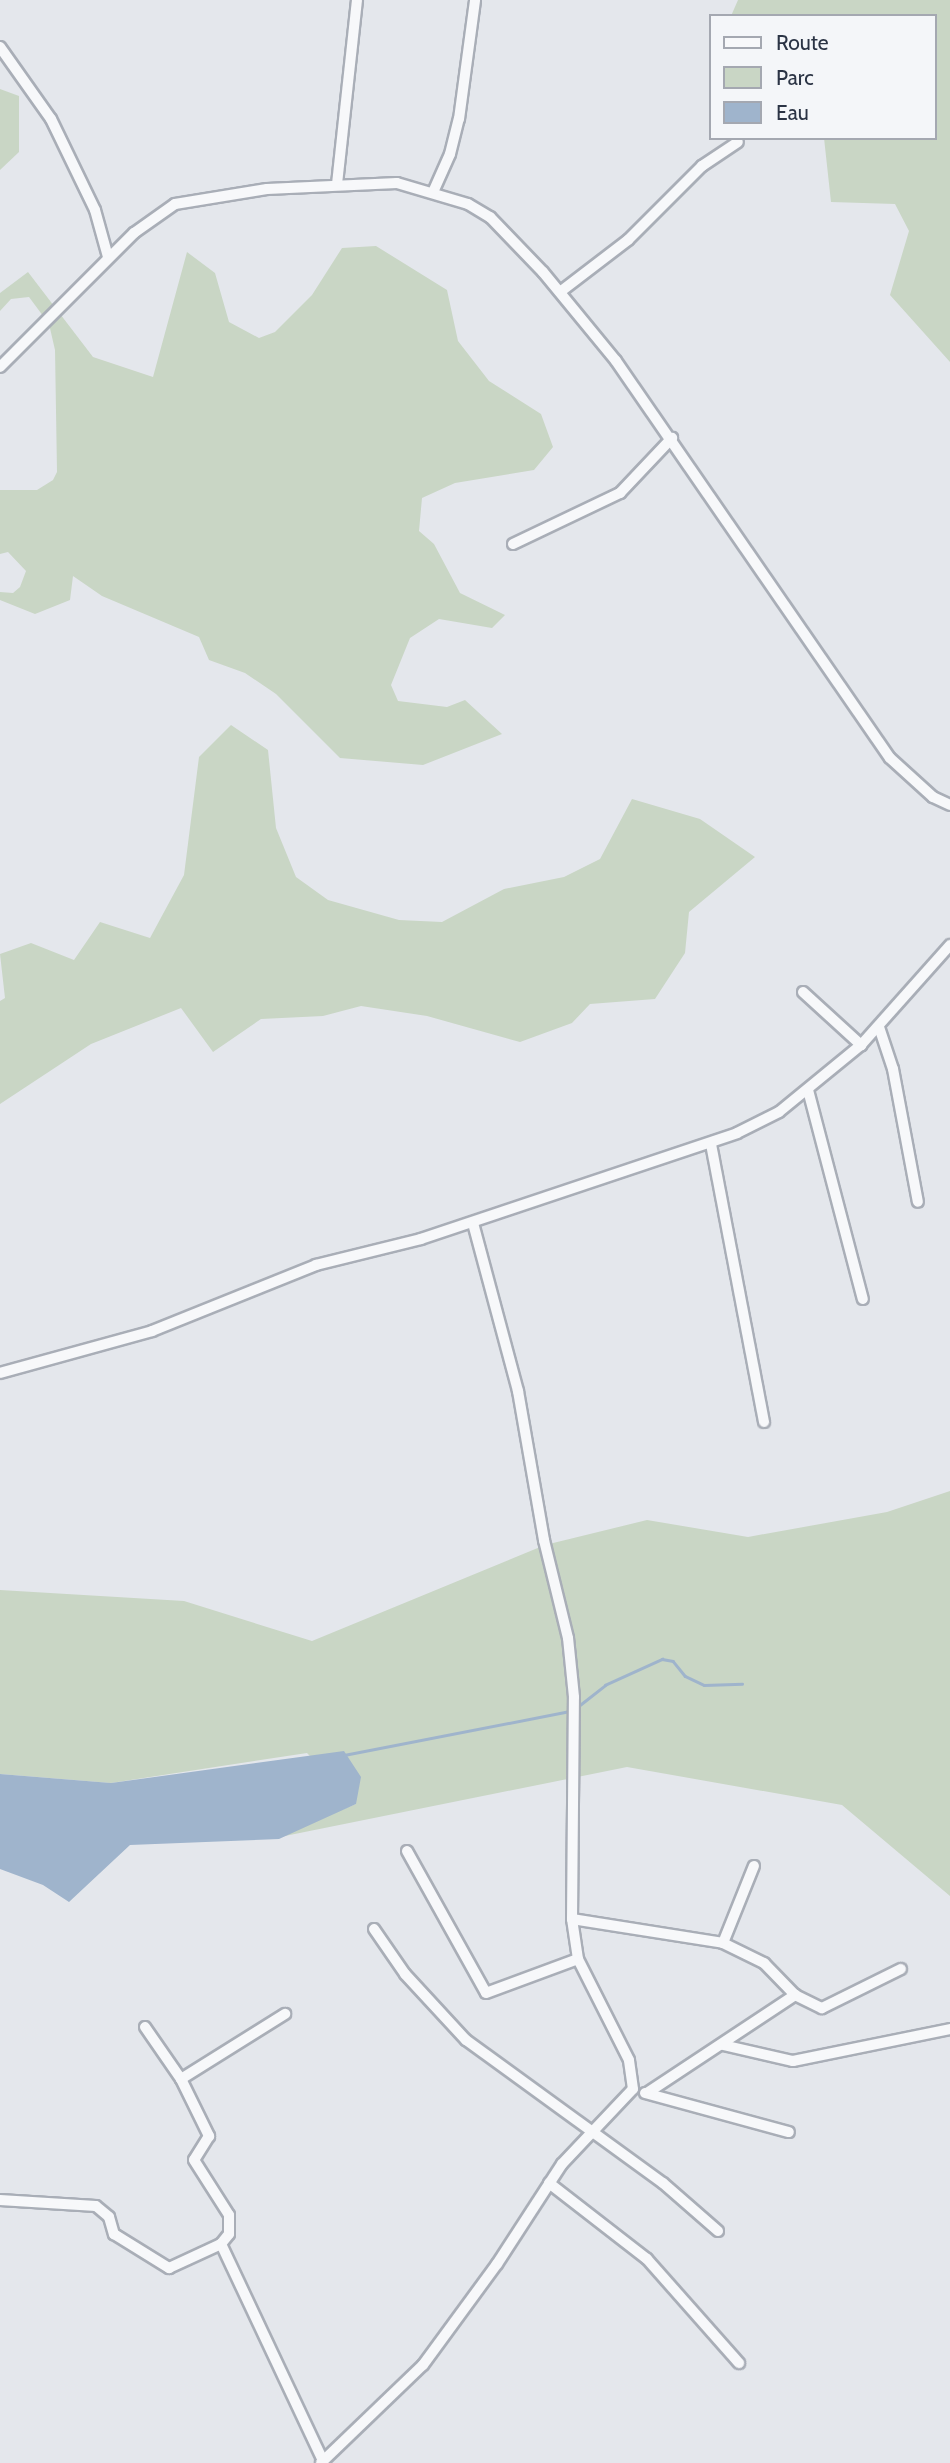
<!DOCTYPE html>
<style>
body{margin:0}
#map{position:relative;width:950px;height:2463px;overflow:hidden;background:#e4e7ec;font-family:Cabin,sans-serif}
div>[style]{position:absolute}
.green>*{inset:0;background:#c9d6c5}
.water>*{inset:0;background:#9fb4cc}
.stream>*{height:2.5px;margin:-1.25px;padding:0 1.25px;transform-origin:1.25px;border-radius:1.25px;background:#9fb4cc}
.roads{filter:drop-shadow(2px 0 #a9aeb7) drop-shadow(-2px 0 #a9aeb7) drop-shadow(0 2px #a9aeb7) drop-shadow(0 -2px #a9aeb7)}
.minor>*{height:10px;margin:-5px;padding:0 5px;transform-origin:5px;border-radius:5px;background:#f7f8fa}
span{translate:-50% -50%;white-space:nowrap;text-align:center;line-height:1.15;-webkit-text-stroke:6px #f4f6f9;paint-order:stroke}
.legend{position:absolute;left:709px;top:14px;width:228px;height:126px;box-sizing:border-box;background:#f4f6f9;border:2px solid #a4a8b1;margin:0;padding:9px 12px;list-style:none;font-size:21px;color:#2b3445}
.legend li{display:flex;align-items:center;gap:14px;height:35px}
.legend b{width:35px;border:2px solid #a4a8b1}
</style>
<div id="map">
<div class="green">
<i style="clip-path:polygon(738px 0,950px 0,950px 362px,890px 295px,909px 231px,895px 204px,831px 202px,824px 138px,934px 138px,934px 16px,731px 16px)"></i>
<i style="clip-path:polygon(0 89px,19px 96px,19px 152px,0 170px)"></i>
<i style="clip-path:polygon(376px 246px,447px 290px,458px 341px,489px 381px,541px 414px,553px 447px,534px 470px,455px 483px,422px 498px,419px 531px,434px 544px,460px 593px,505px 615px,492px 628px,439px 619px,410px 638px,391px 685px,398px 701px,447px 707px,465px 700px,502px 734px,423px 765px,340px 758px,276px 694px,245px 673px,209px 660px,199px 637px,102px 596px,73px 576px,70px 600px,35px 614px,0 600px,0 592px,13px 593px,20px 587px,26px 571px,8px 552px,0 554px,0 490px,37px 490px,53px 480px,57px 472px,55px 350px,49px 324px,29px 297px,11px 299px,0 311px,0 293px,28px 272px,93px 357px,153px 377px,187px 252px,215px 273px,229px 322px,259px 338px,275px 332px,312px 295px,342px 248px)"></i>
<i style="clip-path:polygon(231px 725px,268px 750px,276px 828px,296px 877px,328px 900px,399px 920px,442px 922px,504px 889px,564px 877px,600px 859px,632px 799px,700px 819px,755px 857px,689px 912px,685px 953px,655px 999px,590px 1004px,572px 1023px,520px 1042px,427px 1016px,361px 1006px,323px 1016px,261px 1019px,213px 1052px,181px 1008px,91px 1044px,0 1104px,0 1001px,5px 998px,0 954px,31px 943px,74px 960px,100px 922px,150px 938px,184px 875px,199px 757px)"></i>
<i style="clip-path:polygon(950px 1491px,950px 1896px,842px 1805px,627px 1767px,270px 1839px,356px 1804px,307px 1753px,111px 1783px,0 1774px,0 1590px,184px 1601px,312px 1641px,545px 1545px,647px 1520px,748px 1537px,887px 1512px)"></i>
</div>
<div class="water">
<i style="clip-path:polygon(344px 1751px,361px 1777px,356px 1804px,279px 1839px,130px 1845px,69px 1902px,43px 1885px,0 1869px,0 1774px,111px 1783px)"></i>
</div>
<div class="stream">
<i style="left:576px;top:1708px;width:37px;rotate:-38deg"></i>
<i style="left:605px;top:1685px;width:63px;rotate:-24.5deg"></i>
<i style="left:662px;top:1659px;width:11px;rotate:10deg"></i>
<i style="left:673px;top:1661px;width:19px;rotate:51deg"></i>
<i style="left:685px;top:1676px;width:21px;rotate:25deg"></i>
<i style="left:704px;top:1685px;width:38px;rotate:-2deg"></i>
<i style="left:344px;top:1755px;width:231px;rotate:-11deg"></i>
</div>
<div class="roads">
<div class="minor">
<i style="left:0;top:47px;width:88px;rotate:54.7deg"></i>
<i style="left:51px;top:119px;width:101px;rotate:64.2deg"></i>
<i style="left:95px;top:210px;width:49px;rotate:74.5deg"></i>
<i style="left:337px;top:184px;width:185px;rotate:-83.8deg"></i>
<i style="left:434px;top:190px;width:39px;rotate:-66deg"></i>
<i style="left:450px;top:154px;width:36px;rotate:-76deg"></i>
<i style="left:459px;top:119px;width:120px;rotate:-82.3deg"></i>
<i style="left:560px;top:292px;width:86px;rotate:-37.4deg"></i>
<i style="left:628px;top:240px;width:105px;rotate:-45deg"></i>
<i style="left:702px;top:166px;width:43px;rotate:-33.7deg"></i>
<i style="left:0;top:367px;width:190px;rotate:-45deg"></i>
<i style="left:134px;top:233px;width:50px;rotate:-35.3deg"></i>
<i style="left:175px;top:204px;width:93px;rotate:-9.3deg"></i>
<i style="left:267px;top:189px;width:130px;rotate:-2.6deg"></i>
<i style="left:397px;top:183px;width:74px;rotate:16.5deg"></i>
<i style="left:468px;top:204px;width:26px;rotate:31deg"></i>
<i style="left:490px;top:217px;width:76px;rotate:46.1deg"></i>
<i style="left:543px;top:272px;width:115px;rotate:50.6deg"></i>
<i style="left:616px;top:361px;width:482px;rotate:55.4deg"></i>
<i style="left:890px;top:758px;width:58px;rotate:42.2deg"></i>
<i style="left:933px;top:797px;width:19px;rotate:25deg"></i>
<i style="left:513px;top:544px;width:119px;rotate:-25.5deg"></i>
<i style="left:620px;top:493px;width:76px;rotate:-46.6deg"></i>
<i style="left:803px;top:992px;width:79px;rotate:42.4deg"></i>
<i style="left:879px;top:1027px;width:44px;rotate:71.6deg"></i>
<i style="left:893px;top:1069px;width:135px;rotate:79.4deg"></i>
<i style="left:808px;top:1090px;width:216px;rotate:75.3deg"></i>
<i style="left:711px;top:1144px;width:283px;rotate:79.2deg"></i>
<i style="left:0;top:1373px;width:158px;rotate:-15.4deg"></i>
<i style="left:152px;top:1331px;width:177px;rotate:-21.9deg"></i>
<i style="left:316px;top:1265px;width:108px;rotate:-13.9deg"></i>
<i style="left:421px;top:1239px;width:333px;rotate:-18.5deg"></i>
<i style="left:737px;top:1133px;width:47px;rotate:-26.6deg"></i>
<i style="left:779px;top:1112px;width:106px;rotate:-39.3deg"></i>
<i style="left:861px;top:1045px;width:134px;rotate:-48.3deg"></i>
<i style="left:407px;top:1851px;width:162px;rotate:60.9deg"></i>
<i style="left:486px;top:1993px;width:98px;rotate:-20.3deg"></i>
<i style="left:572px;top:1919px;width:153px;rotate:9deg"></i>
<i style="left:723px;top:1943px;width:46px;rotate:26deg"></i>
<i style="left:764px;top:1963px;width:45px;rotate:45.9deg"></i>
<i style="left:374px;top:1929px;width:55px;rotate:55.4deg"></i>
<i style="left:405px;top:1974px;width:90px;rotate:47.3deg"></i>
<i style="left:466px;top:2040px;width:243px;rotate:36deg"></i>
<i style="left:663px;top:2183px;width:73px;rotate:41.1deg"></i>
<i style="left:723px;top:1943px;width:83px;rotate:-68.1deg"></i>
<i style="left:145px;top:2027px;width:63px;rotate:55.3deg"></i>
<i style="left:181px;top:2079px;width:64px;rotate:63.8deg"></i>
<i style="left:209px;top:2136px;width:28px;rotate:122deg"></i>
<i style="left:194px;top:2160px;width:65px;rotate:57.5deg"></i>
<i style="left:229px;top:2215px;width:19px;rotate:90deg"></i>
<i style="left:229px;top:2234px;width:13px;rotate:129deg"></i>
<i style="left:221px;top:2244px;width:240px;rotate:64.8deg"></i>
<i style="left:723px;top:2045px;width:72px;rotate:12.9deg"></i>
<i style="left:793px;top:2061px;width:160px;rotate:-11.5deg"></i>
<i style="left:181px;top:2079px;width:123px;rotate:-32deg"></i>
<i style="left:645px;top:2093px;width:149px;rotate:15.2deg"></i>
<i style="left:647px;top:2093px;width:178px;rotate:-33.5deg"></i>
<i style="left:795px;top:1995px;width:30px;rotate:26deg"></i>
<i style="left:822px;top:2008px;width:88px;rotate:-26.3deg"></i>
<i style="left:549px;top:2183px;width:124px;rotate:37.8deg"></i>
<i style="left:647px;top:2259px;width:139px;rotate:48.5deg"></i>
<i style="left:0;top:2200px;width:96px;rotate:3.6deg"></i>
<i style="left:96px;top:2206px;width:17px;rotate:40deg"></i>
<i style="left:109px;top:2217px;width:18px;rotate:74deg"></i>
<i style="left:114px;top:2234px;width:65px;rotate:31.7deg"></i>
<i style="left:169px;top:2268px;width:57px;rotate:-24.8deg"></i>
<i style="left:321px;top:2463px;width:141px;rotate:-43.9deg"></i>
<i style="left:423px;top:2365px;width:125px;rotate:-53.8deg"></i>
<i style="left:497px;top:2264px;width:119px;rotate:-57deg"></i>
<i style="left:562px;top:2164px;width:103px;rotate:-46.6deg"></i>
<i style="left:633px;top:2089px;width:29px;rotate:-98deg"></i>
<i style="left:629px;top:2060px;width:113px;rotate:-116.8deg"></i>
<i style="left:578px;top:1959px;width:40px;rotate:-98.5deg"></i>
<i style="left:572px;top:1919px;width:222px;rotate:-89.5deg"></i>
<i style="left:574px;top:1697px;width:59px;rotate:-95.8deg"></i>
<i style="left:568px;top:1638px;width:101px;rotate:-103.8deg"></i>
<i style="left:544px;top:1540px;width:151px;rotate:-99.9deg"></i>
<i style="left:518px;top:1391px;width:174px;rotate:-105deg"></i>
</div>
</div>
<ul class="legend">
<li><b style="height:9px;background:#f7f8fa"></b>Route</li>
<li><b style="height:19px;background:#c9d6c5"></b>Parc</li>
<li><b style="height:19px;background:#9fb4cc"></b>Eau</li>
</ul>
</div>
